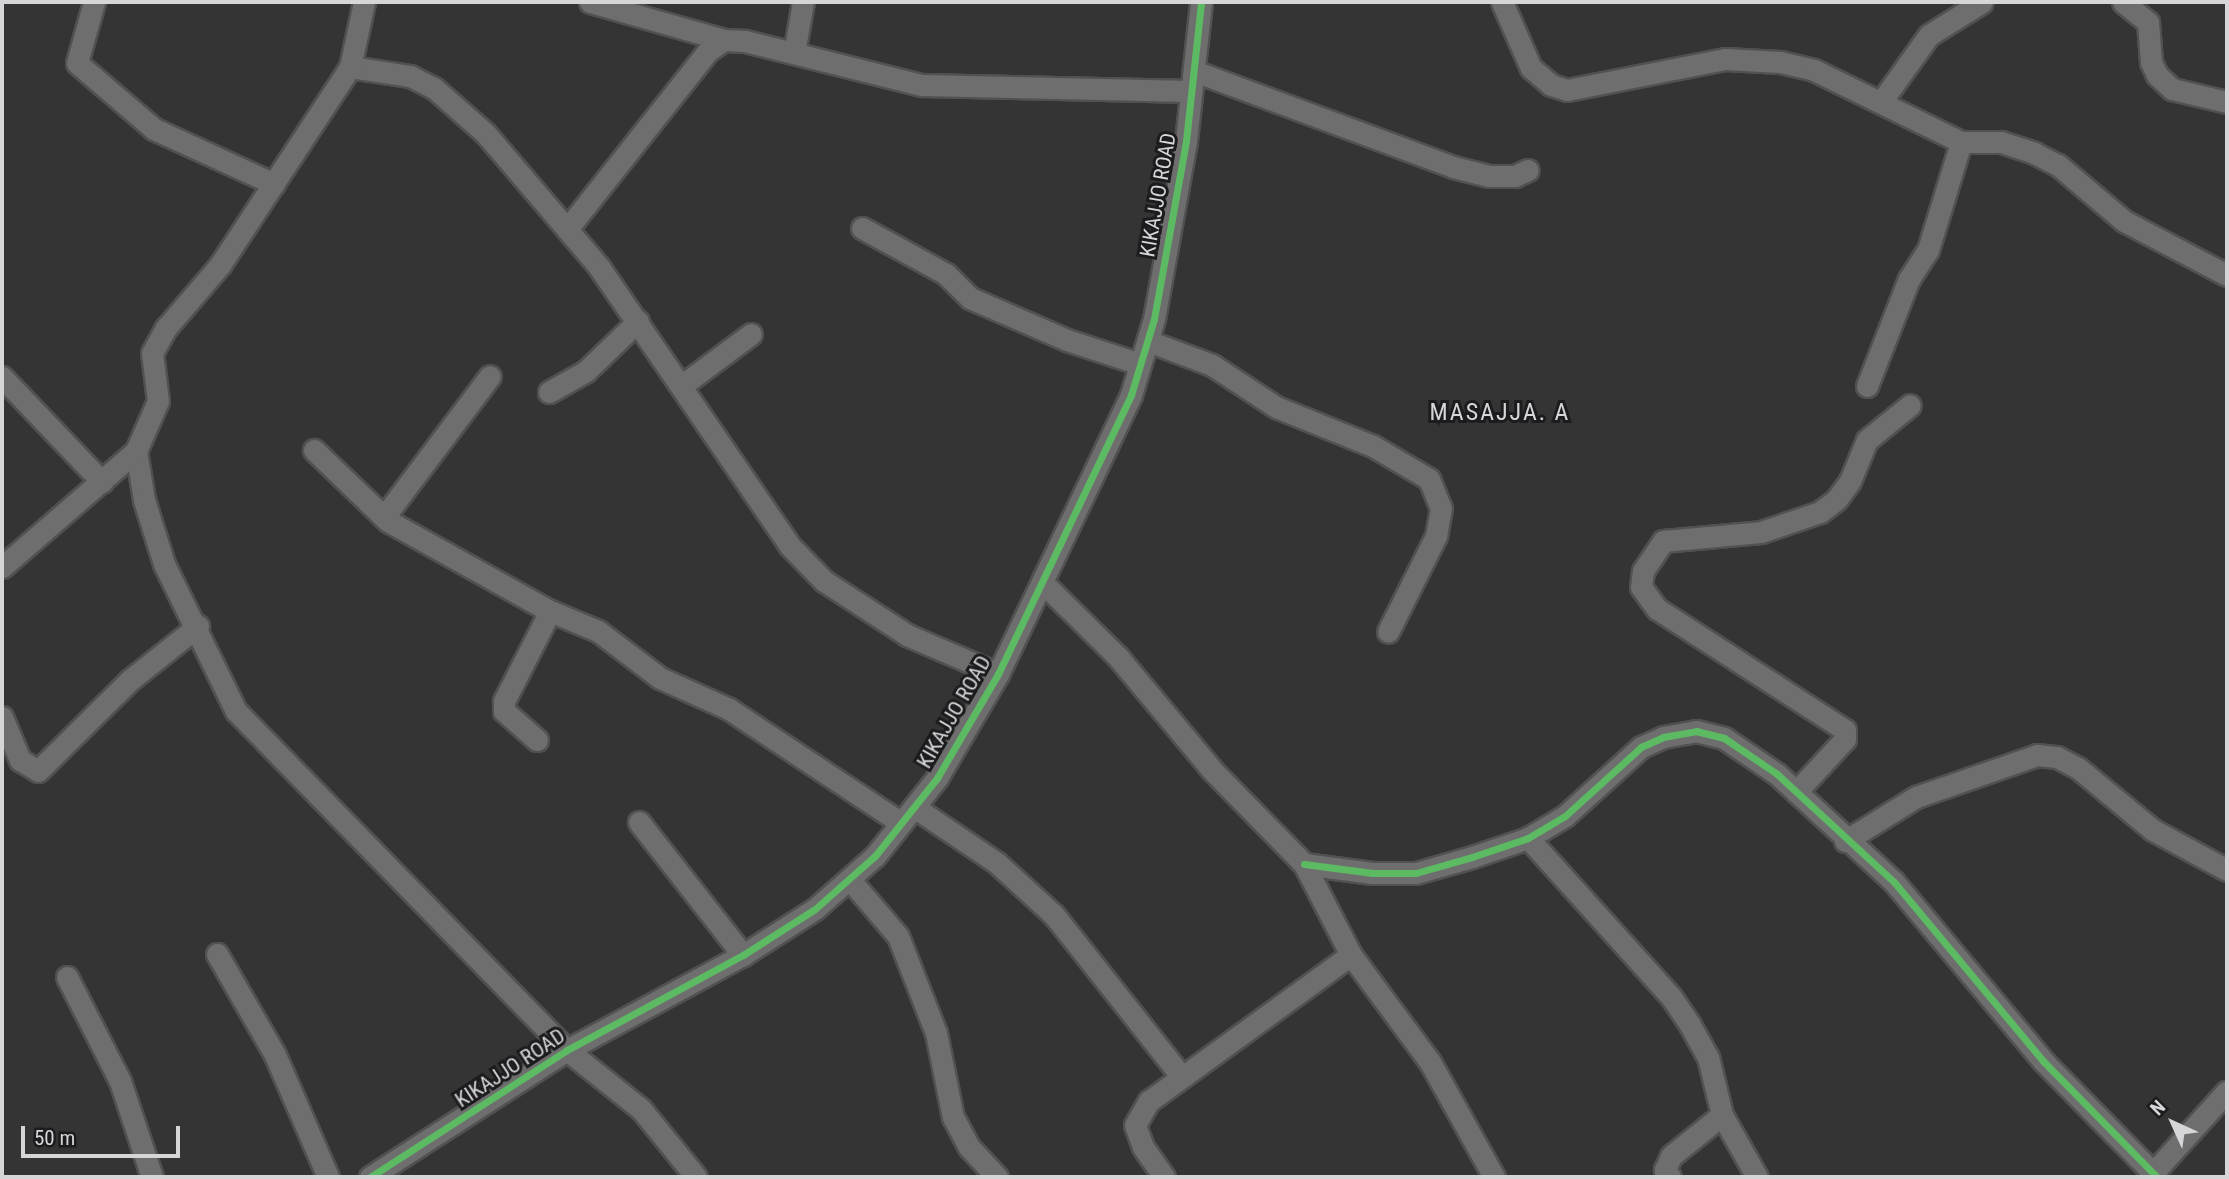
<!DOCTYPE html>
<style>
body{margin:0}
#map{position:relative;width:2229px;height:1179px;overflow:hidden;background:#353435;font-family:"Roboto Condensed",sans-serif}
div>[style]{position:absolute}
.roads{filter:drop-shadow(2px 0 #525152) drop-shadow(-2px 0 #525152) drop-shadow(0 2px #525152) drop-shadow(0 -2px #525152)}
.street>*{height:21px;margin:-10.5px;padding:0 10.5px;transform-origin:10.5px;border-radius:10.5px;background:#6f6e6f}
.cycleway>*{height:7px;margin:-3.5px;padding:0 3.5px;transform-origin:3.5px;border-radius:3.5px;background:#5cba63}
span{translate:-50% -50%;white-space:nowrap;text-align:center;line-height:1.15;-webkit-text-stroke:6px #1c1b1d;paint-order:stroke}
.street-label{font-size:21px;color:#d6d5d7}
.quarter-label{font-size:24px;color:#d8d5d9;letter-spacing:2px}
.frame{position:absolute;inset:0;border:4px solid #d6d5d7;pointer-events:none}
.north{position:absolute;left:2138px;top:1088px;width:70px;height:70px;-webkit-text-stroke:5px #1c1b1d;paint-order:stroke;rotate:315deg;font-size:19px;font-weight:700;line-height:28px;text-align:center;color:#d6d5d7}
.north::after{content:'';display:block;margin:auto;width:24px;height:32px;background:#d6d5d7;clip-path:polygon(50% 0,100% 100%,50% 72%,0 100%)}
.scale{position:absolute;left:21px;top:1126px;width:159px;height:32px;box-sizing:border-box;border:4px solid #d6d5d7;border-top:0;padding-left:9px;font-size:21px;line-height:24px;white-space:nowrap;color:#d6d5d7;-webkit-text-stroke:5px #1c1b1d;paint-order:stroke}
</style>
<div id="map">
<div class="roads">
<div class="street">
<i style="left:94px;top:2px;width:63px;rotate:105.6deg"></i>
<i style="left:77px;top:63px;width:101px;rotate:40.6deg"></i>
<i style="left:154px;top:129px;width:132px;rotate:24.6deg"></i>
<i style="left:590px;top:2px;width:139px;rotate:15.8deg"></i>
<i style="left:1502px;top:2px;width:72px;rotate:66.3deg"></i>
<i style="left:1531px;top:68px;width:26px;rotate:40deg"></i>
<i style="left:1551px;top:85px;width:17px;rotate:17deg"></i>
<i style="left:1567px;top:90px;width:161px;rotate:-11.1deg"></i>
<i style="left:1725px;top:59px;width:55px;rotate:3.1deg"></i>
<i style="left:1780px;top:62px;width:35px;rotate:13deg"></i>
<i style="left:1814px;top:70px;width:164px;rotate:26.1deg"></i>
<i style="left:1961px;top:142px;width:40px"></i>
<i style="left:2001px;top:142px;width:35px;rotate:18deg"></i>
<i style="left:2034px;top:153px;width:27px;rotate:27deg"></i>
<i style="left:2058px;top:165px;width:87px;rotate:40.3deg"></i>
<i style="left:2124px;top:221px;width:116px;rotate:27.7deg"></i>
<i style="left:2123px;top:2px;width:32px;rotate:39deg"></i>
<i style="left:2148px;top:22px;width:40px;rotate:85.7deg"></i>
<i style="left:2151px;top:62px;width:14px;rotate:65deg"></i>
<i style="left:2157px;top:75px;width:21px;rotate:43deg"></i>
<i style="left:2172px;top:89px;width:57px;rotate:13.3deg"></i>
<i style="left:794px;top:53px;width:52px;rotate:-80deg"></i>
<i style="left:350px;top:67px;width:61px;rotate:8.5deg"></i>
<i style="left:410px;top:76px;width:27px;rotate:27deg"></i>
<i style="left:434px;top:88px;width:69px;rotate:41.5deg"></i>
<i style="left:486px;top:134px;width:175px;rotate:49.6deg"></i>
<i style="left:599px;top:267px;width:337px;rotate:55.6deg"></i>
<i style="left:789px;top:545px;width:50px;rotate:45.8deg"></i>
<i style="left:824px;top:581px;width:99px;rotate:33deg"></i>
<i style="left:907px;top:635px;width:99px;rotate:23.2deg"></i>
<i style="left:1194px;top:71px;width:276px;rotate:20.3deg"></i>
<i style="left:1453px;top:167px;width:37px;rotate:14deg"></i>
<i style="left:1489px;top:176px;width:26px"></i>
<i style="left:1515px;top:176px;width:14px;rotate:-25deg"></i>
<i style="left:1881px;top:102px;width:82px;rotate:-54.4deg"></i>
<i style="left:1929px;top:35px;width:62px;rotate:-31.9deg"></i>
<i style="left:568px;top:228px;width:226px;rotate:-51.7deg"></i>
<i style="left:708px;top:51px;width:19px;rotate:-35deg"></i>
<i style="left:724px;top:40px;width:21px;rotate:3deg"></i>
<i style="left:745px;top:41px;width:182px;rotate:14deg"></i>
<i style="left:922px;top:85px;width:269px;rotate:1.3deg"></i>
<i style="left:862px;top:228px;width:96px;rotate:28.7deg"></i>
<i style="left:946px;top:274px;width:34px;rotate:45deg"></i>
<i style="left:970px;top:298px;width:106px;rotate:23.4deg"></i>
<i style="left:1067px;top:340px;width:77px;rotate:18.2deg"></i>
<i style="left:1148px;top:341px;width:68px;rotate:20.6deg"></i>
<i style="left:1212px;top:365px;width:77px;rotate:33.3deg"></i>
<i style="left:1276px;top:407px;width:105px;rotate:21.9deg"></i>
<i style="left:1373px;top:446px;width:65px;rotate:30.5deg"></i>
<i style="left:1429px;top:479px;width:31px;rotate:68deg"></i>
<i style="left:1441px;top:508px;width:28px;rotate:100deg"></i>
<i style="left:1436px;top:536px;width:107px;rotate:116.6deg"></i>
<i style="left:2px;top:377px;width:145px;rotate:46.4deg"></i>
<i style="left:681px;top:386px;width:87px;rotate:-36.6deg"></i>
<i style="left:1867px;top:386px;width:115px;rotate:-68.6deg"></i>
<i style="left:1909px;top:279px;width:35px;rotate:-57deg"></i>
<i style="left:1928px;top:250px;width:113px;rotate:-73deg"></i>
<i style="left:549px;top:392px;width:43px;rotate:-29.6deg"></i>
<i style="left:586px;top:371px;width:72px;rotate:-43.9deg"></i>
<i style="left:314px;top:450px;width:103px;rotate:43.8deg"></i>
<i style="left:388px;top:521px;width:185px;rotate:29.1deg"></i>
<i style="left:550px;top:611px;width:52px;rotate:22.6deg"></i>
<i style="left:598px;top:631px;width:78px;rotate:37.2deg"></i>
<i style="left:660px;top:678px;width:76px;rotate:24.2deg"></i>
<i style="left:729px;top:709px;width:206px;rotate:33.5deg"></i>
<i style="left:136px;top:451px;width:50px;rotate:80.7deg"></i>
<i style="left:144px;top:500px;width:67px;rotate:72.6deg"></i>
<i style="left:164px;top:564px;width:164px;rotate:63.9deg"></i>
<i style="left:236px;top:711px;width:474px;rotate:45.7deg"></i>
<i style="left:567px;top:1050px;width:95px;rotate:38.6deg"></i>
<i style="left:641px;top:1109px;width:87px;rotate:51deg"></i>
<i style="left:384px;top:517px;width:176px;rotate:-53.1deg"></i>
<i style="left:2px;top:567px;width:177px;rotate:-40.9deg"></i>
<i style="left:136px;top:451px;width:55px;rotate:-66.3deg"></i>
<i style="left:158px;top:401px;width:48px;rotate:-97.1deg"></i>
<i style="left:152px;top:353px;width:29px;rotate:-61deg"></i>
<i style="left:166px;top:328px;width:83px;rotate:-49.4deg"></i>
<i style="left:220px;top:265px;width:237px;rotate:-56.7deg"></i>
<i style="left:350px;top:67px;width:66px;rotate:-77.8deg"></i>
<i style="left:1042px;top:582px;width:107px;rotate:44.6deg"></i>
<i style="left:1118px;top:657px;width:147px;rotate:50.2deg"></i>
<i style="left:1212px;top:770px;width:132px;rotate:45.6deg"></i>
<i style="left:1304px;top:864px;width:102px;rotate:62.7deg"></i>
<i style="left:1351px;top:955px;width:133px;rotate:53.6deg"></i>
<i style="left:1430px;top:1062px;width:132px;rotate:60.9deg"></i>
<i style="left:2px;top:717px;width:47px;rotate:67.3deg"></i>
<i style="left:20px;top:760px;width:21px;rotate:31deg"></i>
<i style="left:38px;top:771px;width:129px;rotate:-44.7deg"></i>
<i style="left:130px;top:680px;width:87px;rotate:-38.5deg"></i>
<i style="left:537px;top:740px;width:44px;rotate:-138.7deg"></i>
<i style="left:504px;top:711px;width:10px;rotate:-90deg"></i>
<i style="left:504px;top:701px;width:101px;rotate:-62.9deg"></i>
<i style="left:1796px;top:792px;width:72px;rotate:-47.2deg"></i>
<i style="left:1845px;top:739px;width:9px;rotate:-90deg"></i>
<i style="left:1845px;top:730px;width:224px;rotate:-147.2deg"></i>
<i style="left:1657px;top:609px;width:27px;rotate:-126deg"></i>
<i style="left:1641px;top:587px;width:16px;rotate:-83deg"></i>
<i style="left:1643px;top:571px;width:36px;rotate:-56deg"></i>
<i style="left:1663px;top:541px;width:98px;rotate:-5.2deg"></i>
<i style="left:1761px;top:532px;width:62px;rotate:-18.7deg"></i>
<i style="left:1820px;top:512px;width:21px;rotate:-37deg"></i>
<i style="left:1837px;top:499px;width:22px;rotate:-54deg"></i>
<i style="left:1850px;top:481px;width:44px;rotate:-67.5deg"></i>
<i style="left:1867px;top:440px;width:55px;rotate:-39.1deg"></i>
<i style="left:914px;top:807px;width:100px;rotate:34deg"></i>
<i style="left:997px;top:863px;width:77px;rotate:42.4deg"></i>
<i style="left:1054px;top:915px;width:206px;rotate:51.7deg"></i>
<i style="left:639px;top:822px;width:169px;rotate:52deg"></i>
<i style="left:1528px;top:838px;width:215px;rotate:48deg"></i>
<i style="left:1672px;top:998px;width:32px;rotate:56deg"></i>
<i style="left:1690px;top:1025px;width:37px;rotate:61deg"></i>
<i style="left:1708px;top:1057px;width:60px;rotate:76.4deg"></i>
<i style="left:1722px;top:1115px;width:71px;rotate:60.6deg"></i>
<i style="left:1845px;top:841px;width:84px;rotate:-31.8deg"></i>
<i style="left:1916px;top:797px;width:128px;rotate:-19.1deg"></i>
<i style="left:2037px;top:755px;width:20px;rotate:6deg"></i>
<i style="left:2057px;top:757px;width:24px;rotate:28deg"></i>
<i style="left:2078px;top:768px;width:97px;rotate:39.6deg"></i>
<i style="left:2153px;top:830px;width:84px;rotate:28.4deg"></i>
<i style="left:1304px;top:864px;width:69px;rotate:7.5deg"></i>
<i style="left:1372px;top:873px;width:44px"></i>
<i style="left:1416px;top:873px;width:58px;rotate:-15.9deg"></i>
<i style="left:1472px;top:857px;width:59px;rotate:-18.7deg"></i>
<i style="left:1528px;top:838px;width:43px;rotate:-30.7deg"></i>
<i style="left:1565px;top:816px;width:103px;rotate:-42.2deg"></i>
<i style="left:1641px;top:747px;width:24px;rotate:-24deg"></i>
<i style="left:1663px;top:737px;width:34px;rotate:-10deg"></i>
<i style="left:1696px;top:731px;width:29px;rotate:14deg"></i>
<i style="left:1724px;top:738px;width:64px;rotate:34.2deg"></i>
<i style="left:1777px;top:774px;width:159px;rotate:42.7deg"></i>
<i style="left:1894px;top:882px;width:234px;rotate:50.2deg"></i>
<i style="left:2044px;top:1062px;width:161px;rotate:45.5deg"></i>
<i style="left:851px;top:881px;width:72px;rotate:49.5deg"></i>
<i style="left:898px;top:936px;width:104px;rotate:68.6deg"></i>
<i style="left:936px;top:1033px;width:86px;rotate:78.6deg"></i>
<i style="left:953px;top:1117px;width:34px;rotate:62deg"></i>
<i style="left:969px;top:1147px;width:41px;rotate:47deg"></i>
<i style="left:217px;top:954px;width:116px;rotate:60.1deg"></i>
<i style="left:275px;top:1055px;width:133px;rotate:66.5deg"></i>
<i style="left:67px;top:977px;width:117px;rotate:63deg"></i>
<i style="left:120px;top:1081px;width:101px;rotate:71.6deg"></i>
<i style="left:2153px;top:1173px;width:110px;rotate:-47.9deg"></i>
<i style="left:370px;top:1177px;width:234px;rotate:-32.8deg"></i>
<i style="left:567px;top:1050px;width:200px;rotate:-28.4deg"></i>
<i style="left:743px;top:955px;width:85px;rotate:-32.6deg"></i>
<i style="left:815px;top:909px;width:80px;rotate:-41.5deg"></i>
<i style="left:875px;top:856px;width:100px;rotate:-51.5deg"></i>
<i style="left:937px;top:778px;width:121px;rotate:-59.6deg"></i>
<i style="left:998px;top:674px;width:309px;rotate:-64.5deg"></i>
<i style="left:1131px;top:395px;width:79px;rotate:-73.2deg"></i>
<i style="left:1154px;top:319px;width:181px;rotate:-79.8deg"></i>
<i style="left:1186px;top:141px;width:140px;rotate:-83.8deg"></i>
<i style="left:1164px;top:1177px;width:37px;rotate:-125deg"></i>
<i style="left:1143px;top:1147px;width:23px;rotate:-110deg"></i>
<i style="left:1135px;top:1125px;width:28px;rotate:-60deg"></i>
<i style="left:1149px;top:1101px;width:249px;rotate:-35.9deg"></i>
<i style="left:1670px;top:1177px;width:9px;rotate:-126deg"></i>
<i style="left:1665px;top:1170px;width:15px;rotate:-67deg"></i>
<i style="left:1671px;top:1156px;width:65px;rotate:-38.8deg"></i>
</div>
</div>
<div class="cycleway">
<i style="left:1304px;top:864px;width:69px;rotate:7.5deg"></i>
<i style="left:1372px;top:873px;width:44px"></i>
<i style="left:1416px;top:873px;width:58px;rotate:-15.9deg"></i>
<i style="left:1472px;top:857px;width:59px;rotate:-18.7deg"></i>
<i style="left:1528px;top:838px;width:43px;rotate:-30.7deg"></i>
<i style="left:1565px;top:816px;width:103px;rotate:-42.2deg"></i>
<i style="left:1641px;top:747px;width:24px;rotate:-24deg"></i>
<i style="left:1663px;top:737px;width:34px;rotate:-10deg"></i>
<i style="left:1696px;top:731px;width:29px;rotate:14deg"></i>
<i style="left:1724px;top:738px;width:64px;rotate:34.2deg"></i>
<i style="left:1777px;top:774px;width:159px;rotate:42.7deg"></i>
<i style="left:1894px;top:882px;width:234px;rotate:50.2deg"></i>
<i style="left:2044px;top:1062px;width:161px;rotate:45.5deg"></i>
<i style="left:370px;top:1177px;width:234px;rotate:-32.8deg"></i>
<i style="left:567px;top:1050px;width:200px;rotate:-28.4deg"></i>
<i style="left:743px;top:955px;width:85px;rotate:-32.6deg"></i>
<i style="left:815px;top:909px;width:80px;rotate:-41.5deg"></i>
<i style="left:875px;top:856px;width:100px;rotate:-51.5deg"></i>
<i style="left:937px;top:778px;width:121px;rotate:-59.6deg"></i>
<i style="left:998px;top:674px;width:309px;rotate:-64.5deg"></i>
<i style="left:1131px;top:395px;width:79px;rotate:-73.2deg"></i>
<i style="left:1154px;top:319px;width:181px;rotate:-79.8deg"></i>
<i style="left:1186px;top:141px;width:140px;rotate:-83.8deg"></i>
</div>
<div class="street-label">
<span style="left:1158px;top:195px;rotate:-80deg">KIKAJJO ROAD</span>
<span style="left:954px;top:712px;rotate:-60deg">KIKAJJO ROAD</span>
<span style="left:510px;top:1068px;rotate:-33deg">KIKAJJO ROAD</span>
</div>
<div class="quarter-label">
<span style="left:1500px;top:413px">MASAJJA. A</span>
</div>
<div class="frame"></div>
<div class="north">N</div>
<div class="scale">50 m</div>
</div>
